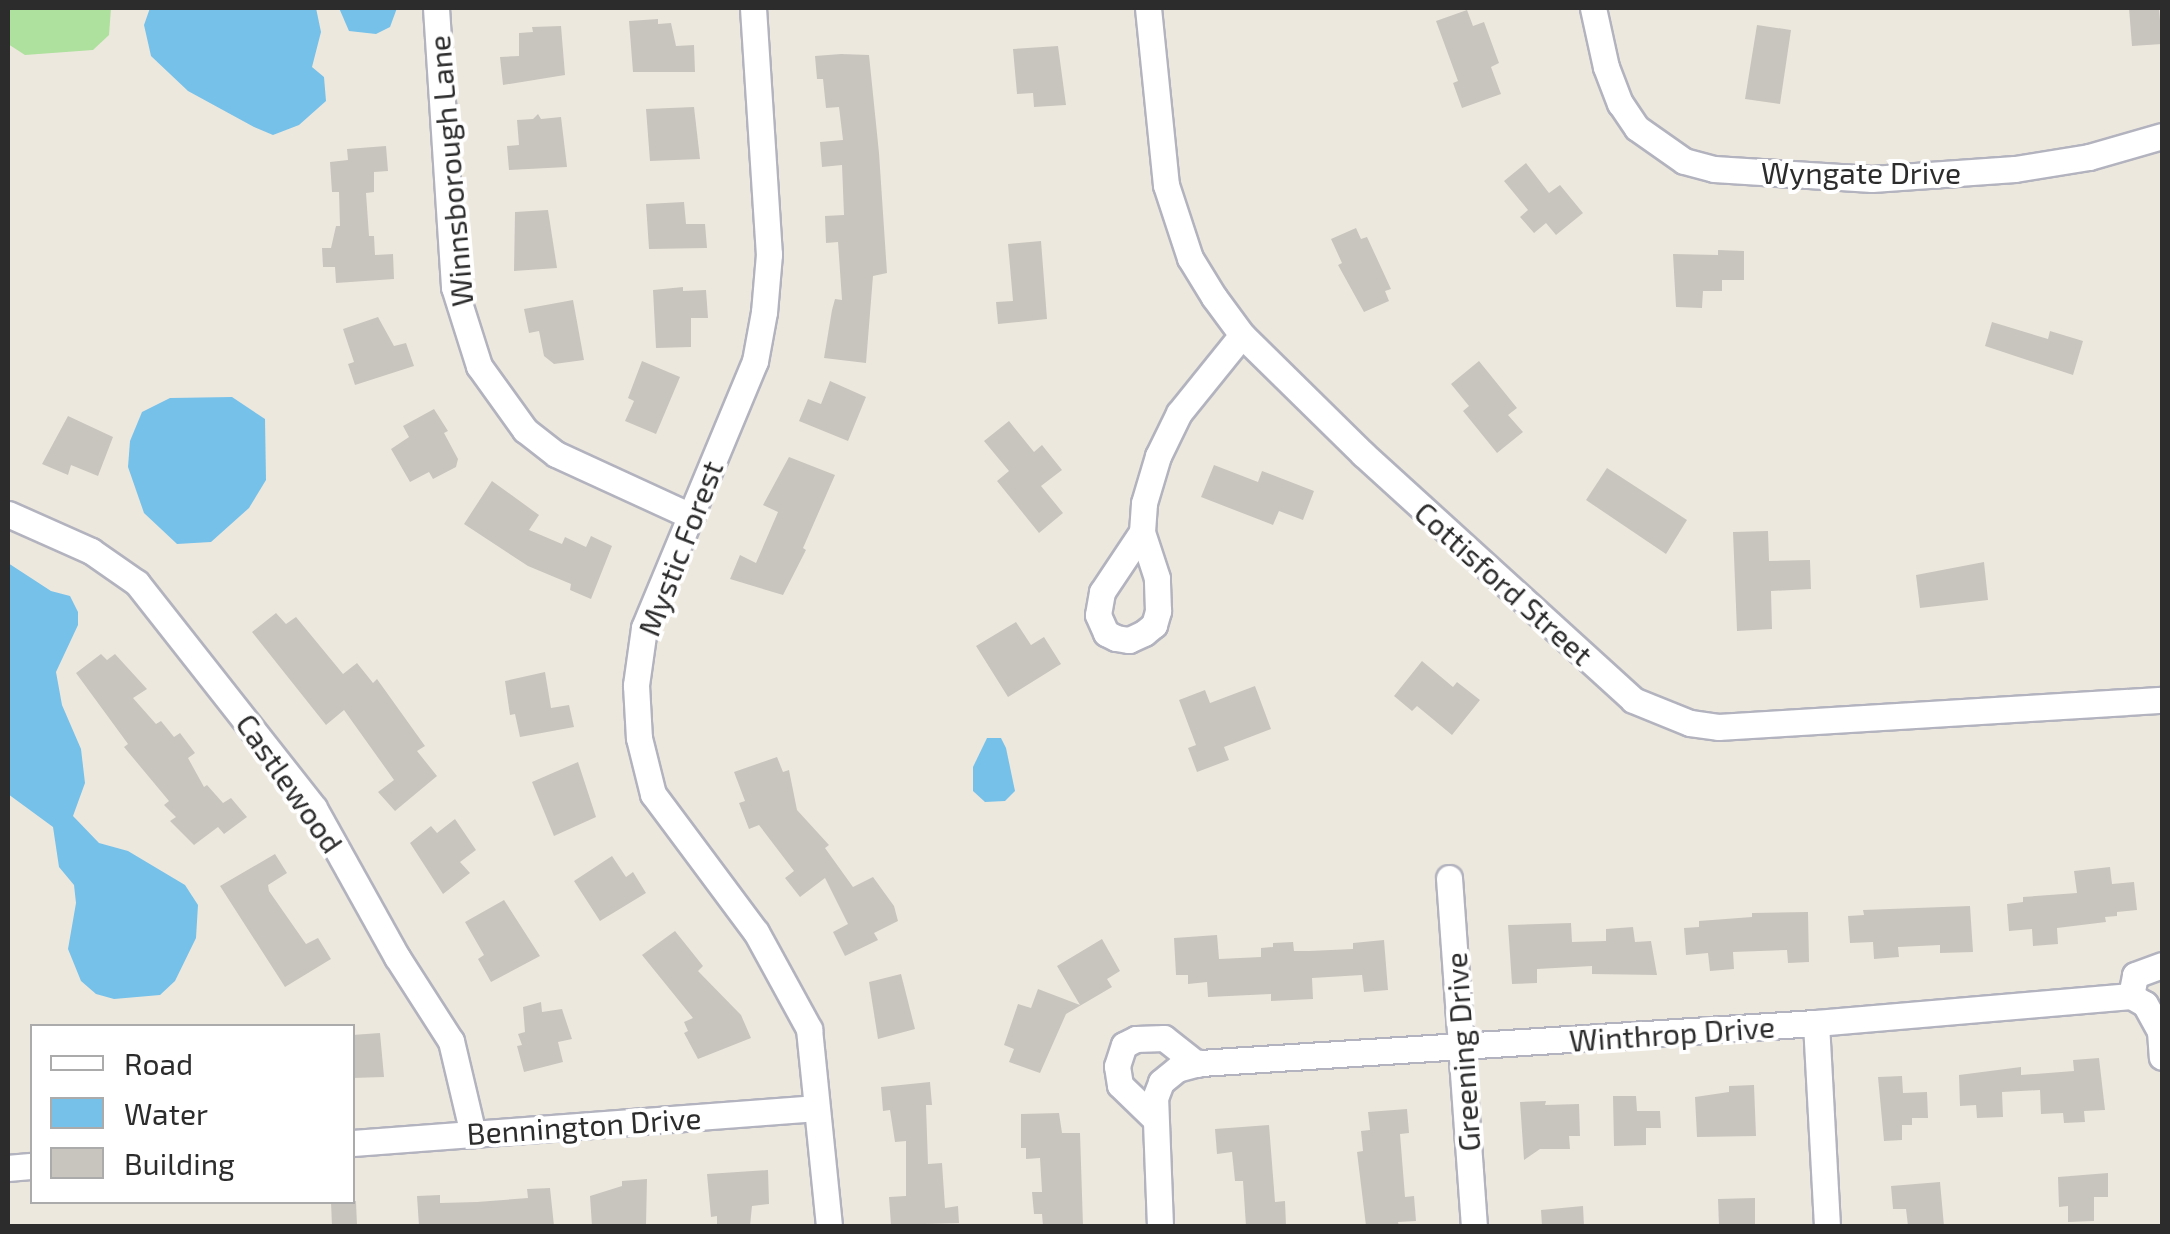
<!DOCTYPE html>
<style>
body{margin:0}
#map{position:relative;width:2170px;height:1234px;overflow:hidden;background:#ede8de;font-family:"Exo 2",sans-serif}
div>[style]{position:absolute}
.green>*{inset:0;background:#aee19d}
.water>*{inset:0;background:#76c1ea}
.building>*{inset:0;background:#c8c5be}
.roads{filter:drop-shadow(2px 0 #b2b3be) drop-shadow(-2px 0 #b2b3be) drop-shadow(0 2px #b2b3be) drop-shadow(0 -2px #b2b3be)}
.street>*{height:25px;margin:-12.5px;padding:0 12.5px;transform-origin:12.5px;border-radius:12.5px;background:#fff}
span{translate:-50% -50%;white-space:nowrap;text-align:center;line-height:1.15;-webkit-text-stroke:8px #fff;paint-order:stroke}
.street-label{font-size:30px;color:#2c2c2c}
.frame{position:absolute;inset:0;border:10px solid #2c2c2c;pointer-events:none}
.legend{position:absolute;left:30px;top:1024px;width:325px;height:180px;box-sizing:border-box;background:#fff;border:2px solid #ababab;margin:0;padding:12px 18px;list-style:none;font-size:30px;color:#2c2c2c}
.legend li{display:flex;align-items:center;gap:20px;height:50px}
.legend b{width:50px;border:2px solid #ababab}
</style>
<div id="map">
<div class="green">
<i style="clip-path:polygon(8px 8px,111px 8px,109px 35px,93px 50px,25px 55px,8px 44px)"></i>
</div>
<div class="water">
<i style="clip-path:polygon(150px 8px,316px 8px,321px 32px,312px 67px,324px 77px,326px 101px,299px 125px,273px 135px,254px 127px,188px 91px,151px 56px,144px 25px)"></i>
<i style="clip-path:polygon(339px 8px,397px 8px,390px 27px,376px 34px,349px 31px)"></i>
<i style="clip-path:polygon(232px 397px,265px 419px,266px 480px,249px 508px,211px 542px,177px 544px,144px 513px,128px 467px,130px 441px,142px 412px,170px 398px)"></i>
<i style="clip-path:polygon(8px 563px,51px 591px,70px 596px,78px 612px,78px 625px,56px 672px,62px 705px,81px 749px,85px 783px,73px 816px,99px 843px,128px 851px,185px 885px,198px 905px,196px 938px,175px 981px,160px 995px,114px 999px,96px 994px,81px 981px,68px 949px,76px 903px,74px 885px,59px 867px,53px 827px,8px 794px)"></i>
<i style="clip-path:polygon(987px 738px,1001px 738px,1006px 748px,1015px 791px,1005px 801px,985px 802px,973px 791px,973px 767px)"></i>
</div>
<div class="building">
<i style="clip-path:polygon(2129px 8px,2159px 8px,2162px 44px,2132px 46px)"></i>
<i style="clip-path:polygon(1467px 10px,1473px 26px,1484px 22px,1499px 63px,1491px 67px,1501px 94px,1462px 108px,1453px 83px,1458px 81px,1436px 21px)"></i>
<i style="clip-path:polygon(658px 19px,658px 24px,671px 23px,676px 46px,694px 45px,695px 72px,633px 72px,629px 21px)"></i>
<i style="clip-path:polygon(1757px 25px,1791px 30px,1780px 104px,1745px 99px)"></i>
<i style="clip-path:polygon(561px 26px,565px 75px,503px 85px,500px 57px,519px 56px,519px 33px,533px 32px,532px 27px)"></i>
<i style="clip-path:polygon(1058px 46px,1066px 105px,1034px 107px,1033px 93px,1017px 94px,1013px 49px)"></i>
<i style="clip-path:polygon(841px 54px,869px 55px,879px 153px,887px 273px,873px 276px,866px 363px,824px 358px,832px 310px,835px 299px,842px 300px,838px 242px,826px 243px,825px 216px,844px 215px,842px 165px,822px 167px,820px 142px,843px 140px,839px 107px,826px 108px,823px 79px,817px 79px,815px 56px)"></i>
<i style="clip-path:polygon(694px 107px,700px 159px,650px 161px,646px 109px)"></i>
<i style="clip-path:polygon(538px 114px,541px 119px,561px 117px,567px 167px,509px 170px,507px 146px,519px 145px,517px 120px,533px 119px)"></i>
<i style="clip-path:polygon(386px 146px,388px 171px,374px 172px,374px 192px,366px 193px,369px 236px,374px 236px,375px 255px,393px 254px,394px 279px,336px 283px,335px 267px,323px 267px,322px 248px,331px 248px,336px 226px,340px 226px,339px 192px,332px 192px,330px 162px,348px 160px,347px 149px)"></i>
<i style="clip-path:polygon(1526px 163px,1549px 193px,1560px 185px,1583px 213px,1556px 235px,1546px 223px,1534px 233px,1520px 217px,1528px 210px,1504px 181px)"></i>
<i style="clip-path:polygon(684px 202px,686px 224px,705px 224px,707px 248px,649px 249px,646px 204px)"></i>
<i style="clip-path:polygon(548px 210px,557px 268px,514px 271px,515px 212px)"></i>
<i style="clip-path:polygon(1356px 228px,1361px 239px,1367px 237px,1391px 289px,1385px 291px,1389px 301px,1364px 312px,1338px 265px,1342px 263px,1331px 239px)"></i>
<i style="clip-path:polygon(1041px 241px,1047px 319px,998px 324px,996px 302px,1013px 301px,1008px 244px)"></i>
<i style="clip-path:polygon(1718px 250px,1744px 251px,1744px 280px,1722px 280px,1722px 291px,1703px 291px,1702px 308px,1676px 307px,1673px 254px,1718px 255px)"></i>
<i style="clip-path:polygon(683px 287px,683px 291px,706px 290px,708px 318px,691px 318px,691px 347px,656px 348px,653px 290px)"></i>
<i style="clip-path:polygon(573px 300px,584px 360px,554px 364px,544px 356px,539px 331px,529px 333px,524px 309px)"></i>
<i style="clip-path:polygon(378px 317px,394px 346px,406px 343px,414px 366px,355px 385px,348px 364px,354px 362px,343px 329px)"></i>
<i style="clip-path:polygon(1992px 322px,2048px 339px,2050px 331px,2083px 341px,2073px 375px,1985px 346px)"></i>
<i style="clip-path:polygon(642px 361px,680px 377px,656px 434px,625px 421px,634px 401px,628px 398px)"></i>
<i style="clip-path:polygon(1479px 361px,1517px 408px,1508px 415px,1523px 432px,1497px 453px,1463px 411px,1469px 406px,1451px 384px)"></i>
<i style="clip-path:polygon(830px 381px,866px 397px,848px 441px,799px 421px,808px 399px,821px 404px)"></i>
<i style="clip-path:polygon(434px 409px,448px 431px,444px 433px,458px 459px,456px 467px,433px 479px,429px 472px,410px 482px,391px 449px,409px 437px,403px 426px)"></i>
<i style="clip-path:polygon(68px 416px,113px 437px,98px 476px,71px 465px,68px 475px,42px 464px)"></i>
<i style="clip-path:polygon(1009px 421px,1034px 452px,1042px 445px,1062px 470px,1041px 486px,1063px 513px,1039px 533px,997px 481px,1009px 471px,984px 441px)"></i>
<i style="clip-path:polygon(789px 457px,835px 475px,803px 548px,806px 550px,783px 595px,730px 579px,740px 555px,756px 563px,778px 512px,763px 505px)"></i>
<i style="clip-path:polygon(1214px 465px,1258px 482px,1262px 471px,1314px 491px,1303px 520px,1279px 511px,1273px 525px,1201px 497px)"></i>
<i style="clip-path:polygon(1607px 468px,1687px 520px,1666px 554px,1586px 500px)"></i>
<i style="clip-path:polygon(492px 481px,539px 515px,529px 530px,562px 544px,565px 537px,586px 547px,591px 536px,612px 546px,591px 599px,570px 590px,571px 584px,528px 566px,464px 524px)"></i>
<i style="clip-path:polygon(1768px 531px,1769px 561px,1810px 560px,1811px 589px,1771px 591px,1772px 629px,1737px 631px,1733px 532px)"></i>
<i style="clip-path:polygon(1984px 562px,1988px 600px,1920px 608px,1916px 575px)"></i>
<i style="clip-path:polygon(276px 613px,286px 624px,296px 617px,343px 674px,357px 663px,373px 683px,377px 679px,425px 746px,417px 751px,437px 776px,395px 811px,378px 792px,394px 780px,344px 710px,326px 725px,252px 632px)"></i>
<i style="clip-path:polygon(1016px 622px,1031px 645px,1044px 637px,1061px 664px,1008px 697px,976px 646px)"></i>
<i style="clip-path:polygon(101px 654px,107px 660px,115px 654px,147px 689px,133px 698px,156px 724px,161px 721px,174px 737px,180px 733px,195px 753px,188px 758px,204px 787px,207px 785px,223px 803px,231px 798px,247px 817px,224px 834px,218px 827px,194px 845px,170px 821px,176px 817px,164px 805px,169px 801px,124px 747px,128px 744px,76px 673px)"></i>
<i style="clip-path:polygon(1422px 661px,1453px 687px,1457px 682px,1480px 700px,1452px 735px,1417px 706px,1412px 711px,1394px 696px)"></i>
<i style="clip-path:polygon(545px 672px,551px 708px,569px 705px,574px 727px,520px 737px,515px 714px,510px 715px,505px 681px)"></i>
<i style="clip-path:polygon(1255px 686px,1271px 729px,1224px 747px,1229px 760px,1197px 772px,1188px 748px,1196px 745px,1179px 700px,1205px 690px,1210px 703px)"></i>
<i style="clip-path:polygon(777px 757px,783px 772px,789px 770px,797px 810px,829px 845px,825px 848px,853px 887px,873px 877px,894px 906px,898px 921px,874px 933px,878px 940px,845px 956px,833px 932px,848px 924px,825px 878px,800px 897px,785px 878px,794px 871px,759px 825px,749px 829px,739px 803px,745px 801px,734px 772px)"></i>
<i style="clip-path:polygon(578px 762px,596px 817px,554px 836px,532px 782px)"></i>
<i style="clip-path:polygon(455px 819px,476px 850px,460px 862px,470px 873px,443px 894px,410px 843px,431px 826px,437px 833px)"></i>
<i style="clip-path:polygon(275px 854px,287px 873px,268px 885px,269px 891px,306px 944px,318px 938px,331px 959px,285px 987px,220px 886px)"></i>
<i style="clip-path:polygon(612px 856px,626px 877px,633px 872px,646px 893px,600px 921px,574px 881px)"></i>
<i style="clip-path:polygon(2110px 867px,2112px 884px,2134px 882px,2137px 910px,2117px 912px,2117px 916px,2105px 917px,2106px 922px,2057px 928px,2058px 944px,2033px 946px,2032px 929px,2009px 931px,2007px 904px,2023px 902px,2023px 897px,2077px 893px,2074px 871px)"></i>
<i style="clip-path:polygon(504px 900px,540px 956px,491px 982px,478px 959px,484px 955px,465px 922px)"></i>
<i style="clip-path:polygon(1970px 906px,1973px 952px,1940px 953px,1940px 945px,1898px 947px,1899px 957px,1874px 959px,1873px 942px,1850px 943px,1848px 916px,1864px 915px,1863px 910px)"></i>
<i style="clip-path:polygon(1808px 912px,1809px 962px,1788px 963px,1787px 950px,1733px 952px,1734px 969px,1710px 971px,1708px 953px,1686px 955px,1684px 928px,1699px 927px,1699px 921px,1752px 917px,1752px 913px)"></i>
<i style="clip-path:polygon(1571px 923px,1572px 942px,1606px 941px,1606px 929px,1633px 927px,1635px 942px,1651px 941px,1657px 975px,1592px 974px,1592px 966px,1537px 969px,1537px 983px,1512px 984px,1508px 925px)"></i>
<i style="clip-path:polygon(675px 931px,703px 966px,698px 971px,741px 1015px,751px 1038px,698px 1059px,684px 1033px,688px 1031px,684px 1022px,693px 1018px,642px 955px)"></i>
<i style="clip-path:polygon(1217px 935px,1219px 959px,1261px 957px,1261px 948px,1273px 947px,1273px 943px,1293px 942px,1294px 951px,1309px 951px,1353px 949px,1353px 943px,1384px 940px,1388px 990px,1364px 992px,1362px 975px,1312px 978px,1313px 999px,1271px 1001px,1271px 994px,1208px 997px,1207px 982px,1188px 984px,1188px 975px,1176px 975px,1174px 938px)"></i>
<i style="clip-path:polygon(1102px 939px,1120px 971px,1107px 979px,1112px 987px,1066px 1014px,1040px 1073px,1009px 1062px,1014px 1049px,1004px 1045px,1018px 1004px,1031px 1008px,1038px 989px,1080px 1005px,1057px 966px)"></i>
<i style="clip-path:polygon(901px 974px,915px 1029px,878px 1039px,869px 982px)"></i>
<i style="clip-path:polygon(541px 1002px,542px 1012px,562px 1009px,572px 1039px,558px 1042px,563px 1062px,524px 1072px,517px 1046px,522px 1045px,518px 1034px,525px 1032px,523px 1007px)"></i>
<i style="clip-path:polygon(380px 1033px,384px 1077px,352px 1078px,352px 1035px)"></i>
<i style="clip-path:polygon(2099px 1058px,2105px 1110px,2084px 1111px,2085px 1122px,2064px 1123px,2063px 1113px,2041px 1114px,2040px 1090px,2002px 1092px,2003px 1117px,1977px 1118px,1976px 1105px,1960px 1106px,1959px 1075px,2021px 1067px,2021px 1075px,2074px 1071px,2073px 1060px)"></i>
<i style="clip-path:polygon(1902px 1076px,1903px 1093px,1927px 1092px,1928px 1118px,1912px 1118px,1912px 1125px,1902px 1125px,1902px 1140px,1884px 1141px,1878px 1077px)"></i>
<i style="clip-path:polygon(930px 1082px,932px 1105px,926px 1105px,928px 1164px,942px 1163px,945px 1208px,958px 1206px,959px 1223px,891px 1225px,889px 1197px,906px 1196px,906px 1141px,895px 1142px,890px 1110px,883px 1111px,881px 1087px)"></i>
<i style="clip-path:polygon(1754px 1085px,1756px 1136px,1697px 1137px,1695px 1097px,1729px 1092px,1729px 1086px)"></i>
<i style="clip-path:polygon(1613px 1096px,1636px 1096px,1637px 1111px,1660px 1111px,1661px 1128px,1646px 1128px,1646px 1145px,1614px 1146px)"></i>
<i style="clip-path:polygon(1546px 1101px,1545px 1105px,1579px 1104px,1580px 1136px,1569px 1136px,1570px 1149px,1540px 1149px,1524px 1160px,1520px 1102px)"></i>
<i style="clip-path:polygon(1407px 1109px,1409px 1133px,1400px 1134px,1405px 1197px,1414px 1196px,1416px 1221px,1398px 1222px,1399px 1226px,1366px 1226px,1357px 1152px,1363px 1151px,1361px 1131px,1370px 1130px,1368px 1112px)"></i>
<i style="clip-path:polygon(1059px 1113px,1062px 1133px,1080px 1133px,1083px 1226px,1043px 1226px,1042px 1214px,1034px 1214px,1032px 1192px,1042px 1192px,1040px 1158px,1026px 1159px,1026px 1148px,1021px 1148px,1021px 1114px)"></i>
<i style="clip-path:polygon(1269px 1125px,1275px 1202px,1285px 1201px,1286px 1226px,1246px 1226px,1243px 1181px,1235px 1181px,1232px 1152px,1217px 1154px,1215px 1129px)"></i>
<i style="clip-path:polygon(768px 1170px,769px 1204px,752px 1206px,750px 1226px,717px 1226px,717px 1216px,711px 1217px,707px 1174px)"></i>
<i style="clip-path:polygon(2108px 1173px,2108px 1197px,2094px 1197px,2094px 1221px,2068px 1222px,2068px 1206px,2059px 1207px,2058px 1177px)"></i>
<i style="clip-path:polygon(647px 1179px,646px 1226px,592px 1226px,590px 1196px,622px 1186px,622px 1181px)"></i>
<i style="clip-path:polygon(1940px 1182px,1944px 1226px,1908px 1226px,1906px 1209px,1893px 1209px,1891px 1186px)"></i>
<i style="clip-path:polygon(550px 1188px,554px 1226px,419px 1226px,417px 1196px,440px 1195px,440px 1203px,477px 1202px,528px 1198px,527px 1189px)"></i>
<i style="clip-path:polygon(1755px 1198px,1755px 1226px,1719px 1226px,1718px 1199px)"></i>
<i style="clip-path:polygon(356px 1201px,357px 1226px,332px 1226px,331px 1202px)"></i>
<i style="clip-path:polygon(1583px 1206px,1584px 1226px,1542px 1226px,1541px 1210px)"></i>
</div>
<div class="roads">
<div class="street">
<i style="left:436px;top:8px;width:280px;rotate:86.3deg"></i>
<i style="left:454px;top:287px;width:83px;rotate:72.4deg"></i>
<i style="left:479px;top:366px;width:79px;rotate:54.3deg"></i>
<i style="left:525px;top:430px;width:39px;rotate:38deg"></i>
<i style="left:556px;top:454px;width:149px;rotate:24.7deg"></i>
<i style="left:753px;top:8px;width:247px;rotate:86.3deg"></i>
<i style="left:769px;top:254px;width:58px;rotate:94.9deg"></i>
<i style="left:764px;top:312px;width:50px;rotate:100.4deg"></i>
<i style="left:755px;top:361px;width:289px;rotate:112.6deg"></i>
<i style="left:644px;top:628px;width:58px;rotate:98deg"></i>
<i style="left:636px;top:685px;width:53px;rotate:86.8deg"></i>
<i style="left:639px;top:738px;width:58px;rotate:76deg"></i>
<i style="left:653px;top:794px;width:172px;rotate:53.3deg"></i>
<i style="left:756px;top:932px;width:111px;rotate:61.3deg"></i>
<i style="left:809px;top:1029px;width:198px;rotate:84.2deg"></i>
<i style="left:1148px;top:8px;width:178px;rotate:84.2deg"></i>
<i style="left:1166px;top:185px;width:77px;rotate:71.8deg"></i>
<i style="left:1190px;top:258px;width:46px;rotate:58.4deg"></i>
<i style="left:1214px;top:297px;width:47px;rotate:53.6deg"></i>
<i style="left:1242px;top:335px;width:170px;rotate:44.5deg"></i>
<i style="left:1363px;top:454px;width:365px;rotate:42.3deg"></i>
<i style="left:1633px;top:700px;width:61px;rotate:22deg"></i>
<i style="left:1690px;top:723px;width:28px;rotate:8deg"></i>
<i style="left:1718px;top:727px;width:445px;rotate:-3.5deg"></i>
<i style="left:1593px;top:8px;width:60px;rotate:77.6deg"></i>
<i style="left:1606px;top:67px;width:39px;rotate:69deg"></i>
<i style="left:1620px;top:103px;width:30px;rotate:56deg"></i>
<i style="left:1637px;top:128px;width:57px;rotate:35.1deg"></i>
<i style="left:1684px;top:161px;width:31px;rotate:15deg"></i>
<i style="left:1714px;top:169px;width:158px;rotate:3.6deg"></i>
<i style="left:1872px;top:179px;width:143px;rotate:-4deg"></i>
<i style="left:2015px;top:169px;width:75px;rotate:-9.2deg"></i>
<i style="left:2089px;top:157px;width:76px;rotate:-16deg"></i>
<i style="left:8px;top:514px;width:91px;rotate:24deg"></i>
<i style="left:91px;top:551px;width:56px;rotate:34.8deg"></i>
<i style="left:137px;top:583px;width:286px;rotate:51.8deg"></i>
<i style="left:314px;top:808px;width:171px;rotate:60.9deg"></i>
<i style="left:397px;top:957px;width:100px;rotate:57.3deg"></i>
<i style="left:451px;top:1041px;width:96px;rotate:76.7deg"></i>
<i style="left:1142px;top:532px;width:72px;rotate:123.7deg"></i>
<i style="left:1102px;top:592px;width:23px;rotate:100deg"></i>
<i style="left:1098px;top:615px;width:20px;rotate:66deg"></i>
<i style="left:1106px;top:633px;width:11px;rotate:27deg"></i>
<i style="left:1116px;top:638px;width:13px;rotate:9deg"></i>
<i style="left:1129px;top:640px;width:17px;rotate:-25deg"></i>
<i style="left:1144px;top:633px;width:13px;rotate:-39deg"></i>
<i style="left:1154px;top:625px;width:15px;rotate:-74deg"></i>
<i style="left:1158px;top:611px;width:33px;rotate:-92deg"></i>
<i style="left:1157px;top:578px;width:48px;rotate:-108.1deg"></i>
<i style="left:1142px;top:532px;width:29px;rotate:-86deg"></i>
<i style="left:1144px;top:503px;width:49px;rotate:-73.4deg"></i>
<i style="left:1158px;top:456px;width:48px;rotate:-64deg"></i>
<i style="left:1179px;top:413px;width:100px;rotate:-51.1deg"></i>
<i style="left:1449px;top:878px;width:349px;rotate:85.9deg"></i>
<i style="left:2131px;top:996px;width:21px;rotate:-79deg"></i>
<i style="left:2135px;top:975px;width:29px;rotate:-20deg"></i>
<i style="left:1816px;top:1023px;width:203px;rotate:86.9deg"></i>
<i style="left:1153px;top:1117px;width:46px;rotate:-135.9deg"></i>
<i style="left:1120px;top:1085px;width:19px;rotate:-99deg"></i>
<i style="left:1117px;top:1066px;width:22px;rotate:-72deg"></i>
<i style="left:1124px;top:1045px;width:13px;rotate:-27deg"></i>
<i style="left:1136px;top:1039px;width:28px;rotate:-2deg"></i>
<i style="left:1164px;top:1038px;width:42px;rotate:38.2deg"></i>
<i style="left:352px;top:1143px;width:464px;rotate:-4.3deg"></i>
<i style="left:8px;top:1168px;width:24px;rotate:-5deg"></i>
<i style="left:1160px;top:1226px;width:128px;rotate:-92.2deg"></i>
<i style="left:1155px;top:1098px;width:17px;rotate:-69deg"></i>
<i style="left:1161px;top:1082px;width:21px;rotate:-39deg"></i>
<i style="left:1177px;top:1069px;width:24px;rotate:-15deg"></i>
<i style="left:1200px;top:1063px;width:617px;rotate:-3.72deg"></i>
<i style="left:1816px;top:1023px;width:316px;rotate:-4.9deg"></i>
<i style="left:2131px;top:996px;width:16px;rotate:30deg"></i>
<i style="left:2145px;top:1004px;width:31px;rotate:61deg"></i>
<i style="left:2160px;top:1031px;width:26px;rotate:86deg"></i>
</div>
</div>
<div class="street-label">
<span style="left:450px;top:171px;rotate:-95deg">Winnsborough Lane</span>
<span style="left:1861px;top:172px">Wyngate Drive</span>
<span style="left:680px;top:548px;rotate:-69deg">Mystic Forest</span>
<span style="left:1504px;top:583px;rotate:42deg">Cottisford Street</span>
<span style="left:290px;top:783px;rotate:55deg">Castlewood</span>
<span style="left:1672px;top:1033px;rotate:-4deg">Winthrop Drive</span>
<span style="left:1462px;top:1052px;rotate:-94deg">Greening Drive</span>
<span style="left:584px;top:1125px;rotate:-4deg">Bennington Drive</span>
</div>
<div class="frame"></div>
<ul class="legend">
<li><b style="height:12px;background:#fff"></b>Road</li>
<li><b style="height:28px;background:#76c1ea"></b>Water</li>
<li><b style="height:28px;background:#c8c5be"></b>Building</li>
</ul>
</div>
